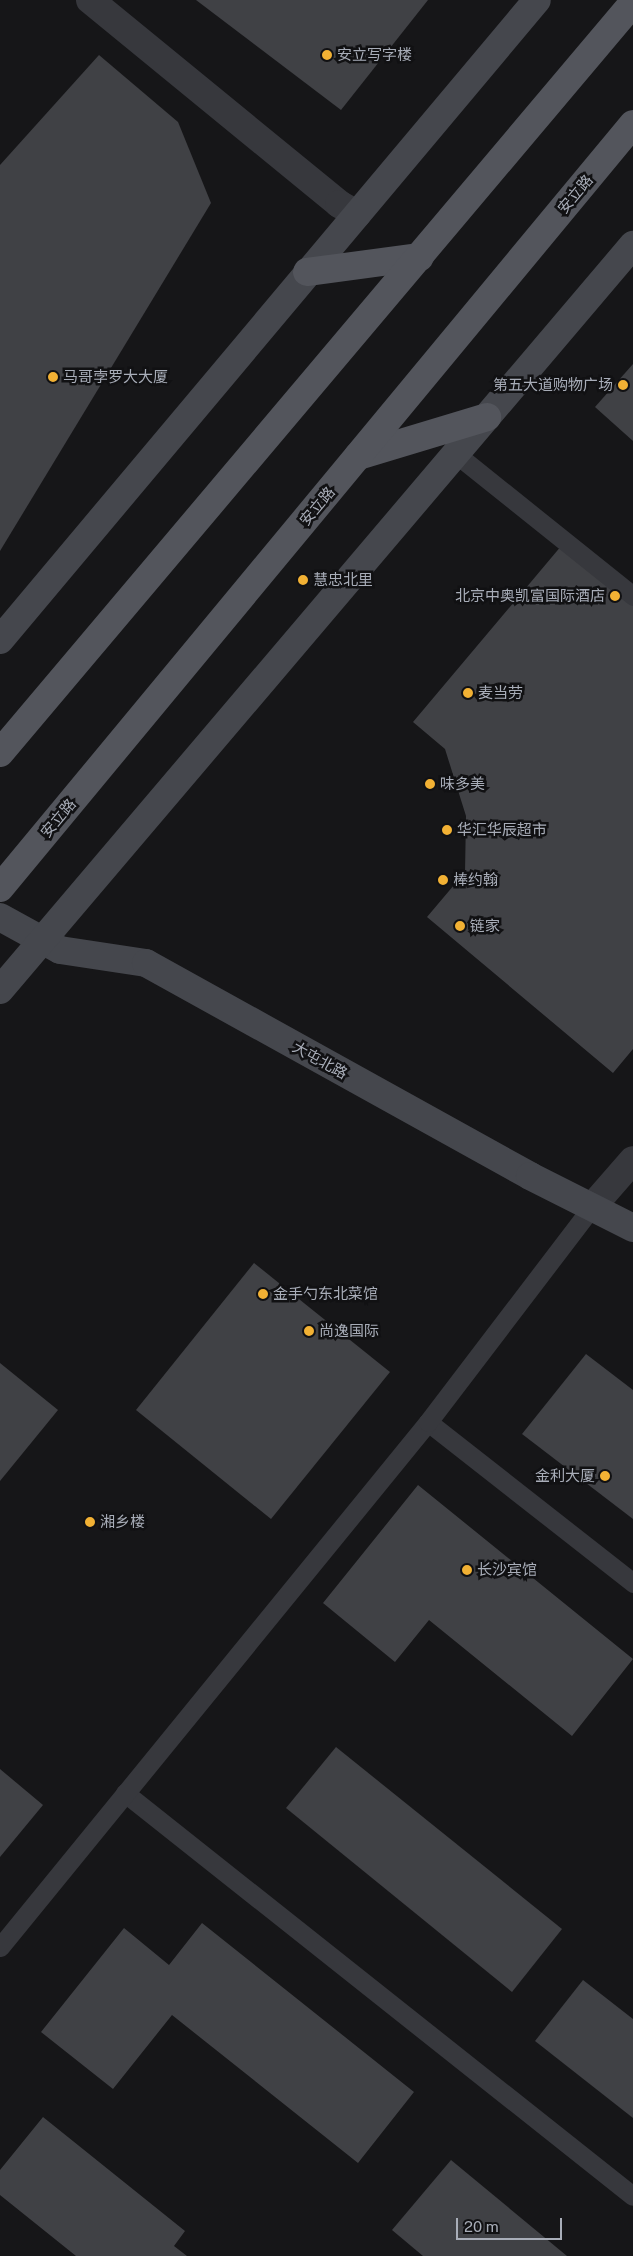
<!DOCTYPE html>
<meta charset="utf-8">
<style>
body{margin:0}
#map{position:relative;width:633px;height:2256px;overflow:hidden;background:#161618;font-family:"Public Sans","Noto Sans SC",sans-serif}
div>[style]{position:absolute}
.building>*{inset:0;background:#404145}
.lane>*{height:19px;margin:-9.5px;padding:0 9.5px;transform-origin:9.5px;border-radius:9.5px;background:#37383d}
.street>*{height:28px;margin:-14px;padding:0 14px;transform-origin:14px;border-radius:14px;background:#37383d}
.secondary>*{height:28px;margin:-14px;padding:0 14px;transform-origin:14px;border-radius:14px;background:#45474d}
.primary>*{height:28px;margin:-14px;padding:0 14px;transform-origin:14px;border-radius:14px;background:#53555c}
.dots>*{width:14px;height:14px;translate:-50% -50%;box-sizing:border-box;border:2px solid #111113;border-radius:50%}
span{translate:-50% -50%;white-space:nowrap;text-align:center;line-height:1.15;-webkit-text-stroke:5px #111113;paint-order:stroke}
.poi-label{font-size:15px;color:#a8adb8}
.left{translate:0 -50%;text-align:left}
.right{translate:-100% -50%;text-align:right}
.street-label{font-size:15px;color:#a8adb8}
.scale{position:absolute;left:456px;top:2218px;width:106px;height:22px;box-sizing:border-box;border:2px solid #a8adb8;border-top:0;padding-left:6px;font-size:15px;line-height:18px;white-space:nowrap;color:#a8adb8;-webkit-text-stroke:4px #111113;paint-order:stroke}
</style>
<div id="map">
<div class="building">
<i style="clip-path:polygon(196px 0,428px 0,341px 110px)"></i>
<i style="clip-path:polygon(99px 55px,178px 122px,211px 203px,0 551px,0 165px)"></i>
<i style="clip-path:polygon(633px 364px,633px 441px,595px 407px)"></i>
<i style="clip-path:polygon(562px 545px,633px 604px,633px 1049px,613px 1073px,427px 917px,465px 872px,466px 816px,445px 749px,413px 722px)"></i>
<i style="clip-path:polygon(254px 1263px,390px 1372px,271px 1519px,136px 1410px)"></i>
<i style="clip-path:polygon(586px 1354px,633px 1390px,633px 1519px,522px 1434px)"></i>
<i style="clip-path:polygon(0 1363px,58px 1410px,0 1481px)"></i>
<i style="clip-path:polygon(418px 1485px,633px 1659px,572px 1736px,429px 1620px,395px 1662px,323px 1603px)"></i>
<i style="clip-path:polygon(336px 1747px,562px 1929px,512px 1992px,286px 1808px)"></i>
<i style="clip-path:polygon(0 1769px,43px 1805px,0 1857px)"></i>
<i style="clip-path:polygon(202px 1923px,414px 2092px,358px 2163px,172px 2015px,113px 2089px,41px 2032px,124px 1928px,169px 1965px)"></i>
<i style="clip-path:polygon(583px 1980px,633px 2019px,633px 2118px,535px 2041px)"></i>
<i style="clip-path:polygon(43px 2117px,185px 2231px,174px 2246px,187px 2256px,76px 2256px,0 2195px,0 2170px)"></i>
<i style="clip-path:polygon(451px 2160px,567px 2256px,423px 2256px,392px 2230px)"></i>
</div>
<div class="lane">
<i style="left:456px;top:454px;width:227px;rotate:38.7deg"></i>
<i style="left:428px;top:1422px;width:261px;rotate:38.1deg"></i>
<i style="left:125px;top:1793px;width:648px;rotate:38.43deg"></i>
<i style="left:0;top:1947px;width:677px;rotate:-50.81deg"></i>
<i style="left:428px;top:1422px;width:270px;rotate:-52.7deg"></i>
</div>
<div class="street">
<i style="left:90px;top:0;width:322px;rotate:39.3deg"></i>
<i style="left:339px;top:204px;width:21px;rotate:29deg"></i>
<i style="left:592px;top:1207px;width:62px;rotate:-48.9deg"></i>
</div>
<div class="secondary">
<i style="left:0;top:640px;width:835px;rotate:-50deg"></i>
<i style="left:0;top:917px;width:68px;rotate:28.8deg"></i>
<i style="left:60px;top:950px;width:87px;rotate:8.6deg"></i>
<i style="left:146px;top:963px;width:439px;rotate:29deg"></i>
<i style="left:530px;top:1176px;width:115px;rotate:26.8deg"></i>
<i style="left:0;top:990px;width:978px;rotate:-49.65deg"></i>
</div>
<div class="primary">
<i style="left:307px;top:272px;width:114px;rotate:-7.6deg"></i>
<i style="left:358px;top:456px;width:135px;rotate:-16.8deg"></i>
<i style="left:0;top:753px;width:981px;rotate:-49.84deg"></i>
<i style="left:0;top:888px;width:992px;rotate:-50.36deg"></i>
</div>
<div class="dots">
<i style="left:327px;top:55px;background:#f2b134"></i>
<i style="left:53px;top:377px;background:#f2b134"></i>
<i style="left:623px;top:385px;background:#f2b134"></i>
<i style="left:303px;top:580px;background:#f2b134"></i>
<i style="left:615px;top:596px;background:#f2b134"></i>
<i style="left:468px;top:693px;background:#f2b134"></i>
<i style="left:430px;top:784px;background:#f2b134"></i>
<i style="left:447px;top:830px;background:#f2b134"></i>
<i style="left:443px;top:880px;background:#f2b134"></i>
<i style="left:460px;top:926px;background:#f2b134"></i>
<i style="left:263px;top:1294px;background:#f2b134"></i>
<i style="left:309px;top:1331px;background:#f2b134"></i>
<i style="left:605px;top:1476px;background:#f2b134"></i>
<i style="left:90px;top:1522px;background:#f2b134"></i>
<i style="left:467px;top:1570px;background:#f2b134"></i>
</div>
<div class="poi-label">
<span class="left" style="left:337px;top:55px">安立写字楼</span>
<span class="left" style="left:63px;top:377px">马哥孛罗大大厦</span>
<span class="right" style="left:613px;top:385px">第五大道购物广场</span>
<span class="left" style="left:313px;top:580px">慧忠北里</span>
<span class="right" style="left:605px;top:596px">北京中奥凯富国际酒店</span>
<span class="left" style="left:478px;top:693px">麦当劳</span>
<span class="left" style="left:440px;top:784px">味多美</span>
<span class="left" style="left:457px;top:830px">华汇华辰超市</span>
<span class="left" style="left:453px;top:880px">棒约翰</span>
<span class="left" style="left:470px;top:926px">链家</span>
<span class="left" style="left:273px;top:1294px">金手勺东北菜馆</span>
<span class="left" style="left:319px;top:1331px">尚逸国际</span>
<span class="right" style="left:595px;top:1476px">金利大厦</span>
<span class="left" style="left:100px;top:1522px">湘乡楼</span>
<span class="left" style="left:477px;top:1570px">长沙宾馆</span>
</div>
<div class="street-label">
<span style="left:575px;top:194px;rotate:-50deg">安立路</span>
<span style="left:317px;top:506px;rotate:-50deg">安立路</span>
<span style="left:58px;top:818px;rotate:-50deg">安立路</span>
<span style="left:320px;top:1060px;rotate:29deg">大屯北路</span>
</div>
<div class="scale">20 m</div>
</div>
